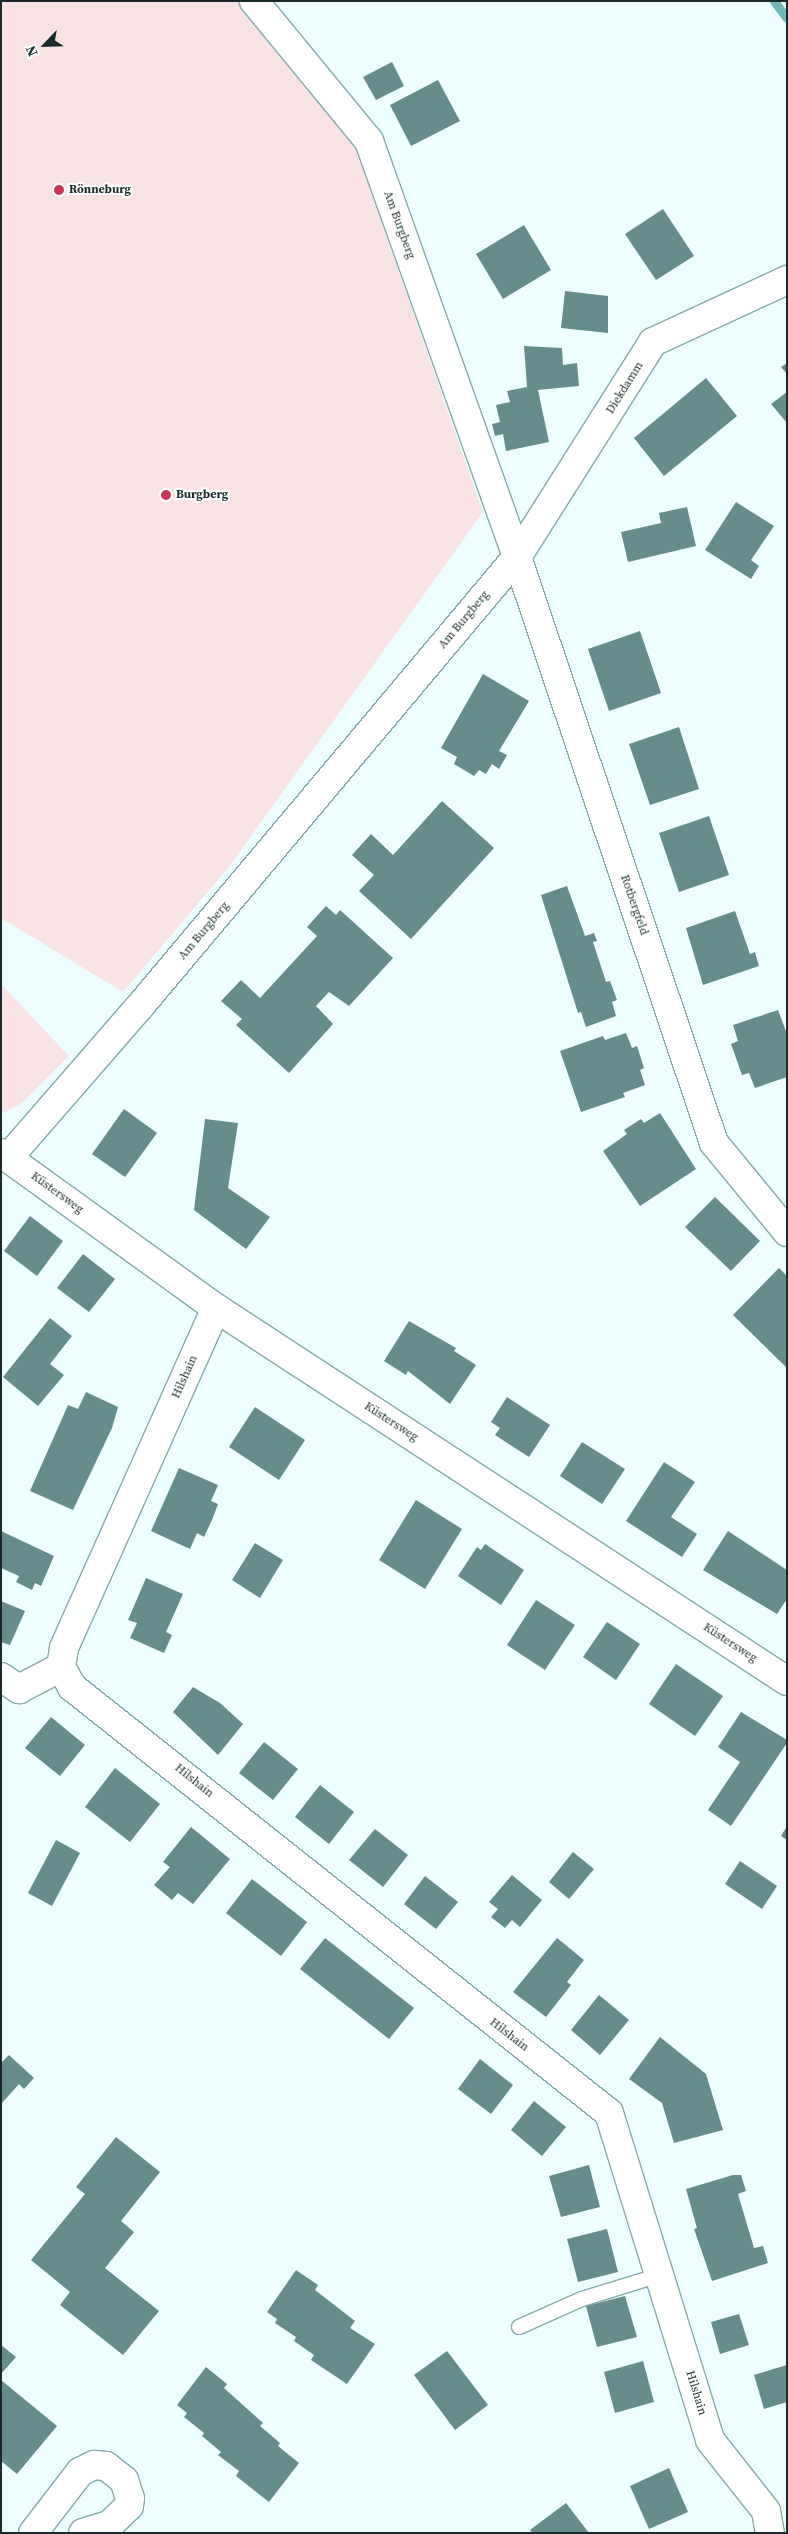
<!DOCTYPE html>
<meta charset="utf-8">
<style>
body{margin:0}
#map{position:relative;width:788px;height:2534px;overflow:hidden;background:#eefefe;font-family:"Source Serif 4",serif}
div>[style]{position:absolute}
.green>*{inset:0;background:#f9e2e4}
.stream>*{height:9px;margin:-4.5px;padding:0 4.5px;transform-origin:4.5px;border-radius:4.5px;background:#71b8b8}
.building>*{inset:0;background:#668c8c}
.roads{filter:drop-shadow(1px 0 #84abaa) drop-shadow(-1px 0 #84abaa) drop-shadow(0 1px #84abaa) drop-shadow(0 -1px #84abaa)}
.lane>*{height:14px;margin:-7px;padding:0 7px;transform-origin:7px;border-radius:7px;background:#fff}
.street>*{height:28px;margin:-14px;padding:0 14px;transform-origin:14px;border-radius:14px;background:#fff}
.dots>*{width:14px;height:14px;translate:-50% -50%;box-sizing:border-box;border:2px solid #fff;border-radius:50%}
span{translate:-50% -50%;white-space:nowrap;text-align:center;line-height:1.15;-webkit-text-stroke:4px #fff;paint-order:stroke}
.poi-label{font-size:12px;color:#1a2a2a;font-weight:700}
.left{translate:0 -50%;text-align:left}
.street-label{font-size:12px;color:#1a2a2a}
.frame{position:absolute;inset:0;border:2px solid #1a2a2a;pointer-events:none}
.north{position:absolute;left:20px;top:20px;width:50px;height:50px;-webkit-text-stroke:4px #fff;paint-order:stroke;rotate:246deg;font-size:14px;font-weight:700;line-height:20px;text-align:center;color:#1a2a2a}
.north::after{content:'';display:block;margin:auto;width:18px;height:22px;background:#1a2a2a;clip-path:polygon(50% 0,100% 100%,50% 72%,0 100%)}
</style>
<div id="map">
<div class="green">
<i style="clip-path:polygon(1px 1px,244px 1px,351px 135px,483px 512px,229px 867px,123px 992px,1px 918px)"></i>
<i style="clip-path:polygon(1px 984px,69px 1056px,23px 1102px,4px 1113px,1px 1112px)"></i>
</div>
<div class="stream">
<i style="left:774px;top:1px;width:21px;rotate:53deg"></i>
</div>
<div class="building">
<i style="clip-path:polygon(392px 62px,404px 86px,376px 100px,363px 77px)"></i>
<i style="clip-path:polygon(438px 80px,460px 121px,411px 146px,390px 105px)"></i>
<i style="clip-path:polygon(663px 209px,694px 256px,656px 280px,625px 234px)"></i>
<i style="clip-path:polygon(524px 225px,551px 270px,503px 299px,476px 254px)"></i>
<i style="clip-path:polygon(565px 291px,608px 296px,608px 333px,561px 328px)"></i>
<i style="clip-path:polygon(524px 346px,562px 348px,563px 365px,577px 363px,579px 386px,538px 390px,549px 442px,506px 451px,503px 434px,495px 436px,492px 424px,500px 422px,496px 405px,510px 402px,507px 391px,527px 387px)"></i>
<i style="clip-path:polygon(787px 363px,787px 374px,781px 367px)"></i>
<i style="clip-path:polygon(706px 378px,737px 416px,664px 476px,634px 438px)"></i>
<i style="clip-path:polygon(787px 392px,787px 423px,771px 404px)"></i>
<i style="clip-path:polygon(736px 502px,774px 526px,751px 560px,759px 566px,751px 579px,705px 550px)"></i>
<i style="clip-path:polygon(687px 507px,696px 546px,628px 562px,621px 532px,661px 523px,659px 513px)"></i>
<i style="clip-path:polygon(640px 631px,661px 693px,609px 711px,588px 649px)"></i>
<i style="clip-path:polygon(483px 674px,529px 701px,499px 751px,507px 755px,499px 769px,492px 764px,486px 774px,479px 770px,474px 776px,454px 764px,457px 757px,441px 748px)"></i>
<i style="clip-path:polygon(679px 727px,699px 789px,650px 805px,629px 744px)"></i>
<i style="clip-path:polygon(442px 801px,494px 848px,411px 939px,359px 891px,374px 875px,352px 855px,371px 834px,393px 855px)"></i>
<i style="clip-path:polygon(709px 816px,729px 875px,679px 892px,659px 833px)"></i>
<i style="clip-path:polygon(567px 886px,585px 936px,594px 933px,597px 941px,593px 942px,606px 982px,610px 981px,617px 1000px,612px 1002px,616px 1016px,586px 1027px,581px 1012px,578px 1013px,541px 895px)"></i>
<i style="clip-path:polygon(326px 906px,336px 915px,340px 910px,393px 958px,349px 1006px,329px 992px,316px 1006px,333px 1024px,289px 1073px,236px 1025px,242px 1019px,221px 1001px,241px 980px,260px 998px,317px 936px,307px 927px)"></i>
<i style="clip-path:polygon(735px 911px,750px 954px,755px 952px,759px 966px,703px 985px,686px 928px)"></i>
<i style="clip-path:polygon(778px 1010px,787px 1034px,787px 1077px,755px 1088px,749px 1073px,742px 1075px,731px 1044px,738px 1041px,733px 1025px)"></i>
<i style="clip-path:polygon(626px 1033px,632px 1048px,637px 1046px,644px 1068px,640px 1070px,645px 1085px,623px 1093px,625px 1097px,581px 1112px,560px 1051px,603px 1036px,605px 1040px)"></i>
<i style="clip-path:polygon(124px 1109px,157px 1133px,125px 1177px,92px 1154px)"></i>
<i style="clip-path:polygon(660px 1113px,696px 1169px,640px 1206px,603px 1151px,627px 1134px,624px 1130px,641px 1119px,644px 1123px)"></i>
<i style="clip-path:polygon(205px 1119px,238px 1123px,228px 1188px,270px 1217px,246px 1249px,194px 1210px)"></i>
<i style="clip-path:polygon(715px 1197px,760px 1241px,731px 1271px,685px 1227px)"></i>
<i style="clip-path:polygon(30px 1216px,63px 1241px,37px 1276px,4px 1251px)"></i>
<i style="clip-path:polygon(83px 1254px,115px 1279px,89px 1312px,57px 1288px)"></i>
<i style="clip-path:polygon(779px 1268px,787px 1276px,787px 1368px,733px 1315px)"></i>
<i style="clip-path:polygon(50px 1318px,72px 1336px,50px 1364px,64px 1375px,38px 1406px,3px 1377px)"></i>
<i style="clip-path:polygon(409px 1321px,456px 1348px,454px 1351px,476px 1365px,450px 1404px,408px 1371px,406px 1375px,384px 1361px)"></i>
<i style="clip-path:polygon(86px 1392px,118px 1407px,112px 1428px,73px 1510px,30px 1491px,68px 1405px,78px 1409px)"></i>
<i style="clip-path:polygon(507px 1397px,550px 1425px,529px 1457px,495px 1435px,500px 1428px,491px 1422px)"></i>
<i style="clip-path:polygon(255px 1407px,305px 1440px,279px 1480px,229px 1447px)"></i>
<i style="clip-path:polygon(582px 1442px,625px 1469px,602px 1504px,560px 1476px)"></i>
<i style="clip-path:polygon(664px 1462px,695px 1482px,671px 1517px,697px 1534px,682px 1557px,626px 1521px)"></i>
<i style="clip-path:polygon(179px 1468px,218px 1485px,211px 1501px,218px 1504px,212px 1520px,204px 1537px,197px 1533px,190px 1549px,151px 1531px)"></i>
<i style="clip-path:polygon(416px 1500px,462px 1529px,425px 1589px,379px 1560px)"></i>
<i style="clip-path:polygon(1px 1531px,54px 1556px,41px 1586px,35px 1583px,32px 1590px,16px 1582px,19px 1576px,1px 1568px)"></i>
<i style="clip-path:polygon(728px 1531px,787px 1570px,787px 1599px,777px 1614px,703px 1570px)"></i>
<i style="clip-path:polygon(255px 1543px,283px 1560px,260px 1598px,232px 1580px)"></i>
<i style="clip-path:polygon(485px 1544px,524px 1570px,501px 1605px,458px 1576px,477px 1547px,481px 1550px)"></i>
<i style="clip-path:polygon(146px 1578px,183px 1594px,166px 1632px,172px 1635px,164px 1653px,130px 1638px,137px 1623px,128px 1620px)"></i>
<i style="clip-path:polygon(536px 1600px,575px 1625px,545px 1670px,507px 1645px)"></i>
<i style="clip-path:polygon(1px 1601px,25px 1611px,10px 1645px,1px 1642px)"></i>
<i style="clip-path:polygon(607px 1622px,640px 1644px,616px 1680px,583px 1657px)"></i>
<i style="clip-path:polygon(676px 1664px,723px 1696px,695px 1736px,649px 1704px)"></i>
<i style="clip-path:polygon(193px 1687px,220px 1703px,243px 1724px,218px 1755px,173px 1712px)"></i>
<i style="clip-path:polygon(741px 1712px,787px 1740px,787px 1743px,731px 1826px,708px 1810px,740px 1762px,718px 1747px)"></i>
<i style="clip-path:polygon(51px 1717px,85px 1745px,60px 1776px,25px 1748px)"></i>
<i style="clip-path:polygon(264px 1742px,298px 1769px,273px 1800px,239px 1773px)"></i>
<i style="clip-path:polygon(115px 1768px,160px 1804px,130px 1842px,85px 1807px)"></i>
<i style="clip-path:polygon(320px 1785px,354px 1812px,329px 1844px,295px 1817px)"></i>
<i style="clip-path:polygon(787px 1826px,787px 1840px,781px 1836px)"></i>
<i style="clip-path:polygon(191px 1827px,230px 1859px,193px 1904px,178px 1893px,172px 1900px,154px 1885px,170px 1867px,163px 1862px)"></i>
<i style="clip-path:polygon(375px 1829px,408px 1855px,383px 1887px,349px 1860px)"></i>
<i style="clip-path:polygon(56px 1840px,80px 1853px,52px 1906px,28px 1893px)"></i>
<i style="clip-path:polygon(573px 1852px,594px 1869px,569px 1899px,549px 1882px)"></i>
<i style="clip-path:polygon(740px 1861px,777px 1886px,762px 1909px,725px 1884px)"></i>
<i style="clip-path:polygon(512px 1875px,542px 1900px,520px 1927px,512px 1920px,505px 1928px,491px 1917px,498px 1909px,489px 1902px)"></i>
<i style="clip-path:polygon(425px 1876px,458px 1902px,436px 1929px,404px 1904px)"></i>
<i style="clip-path:polygon(252px 1879px,307px 1922px,281px 1956px,226px 1913px)"></i>
<i style="clip-path:polygon(325px 1938px,414px 2008px,389px 2039px,300px 1969px)"></i>
<i style="clip-path:polygon(557px 1938px,584px 1960px,567px 1982px,571px 1985px,546px 2017px,513px 1992px)"></i>
<i style="clip-path:polygon(599px 1995px,629px 2020px,600px 2055px,571px 2030px)"></i>
<i style="clip-path:polygon(660px 2037px,706px 2074px,723px 2130px,674px 2143px,662px 2103px,629px 2079px)"></i>
<i style="clip-path:polygon(9px 2055px,34px 2078px,24px 2089px,19px 2084px,1px 2104px,1px 2063px)"></i>
<i style="clip-path:polygon(480px 2059px,513px 2085px,491px 2114px,458px 2089px)"></i>
<i style="clip-path:polygon(534px 2101px,566px 2127px,542px 2156px,511px 2130px)"></i>
<i style="clip-path:polygon(116px 2137px,160px 2172px,121px 2221px,134px 2232px,105px 2268px,159px 2311px,123px 2355px,60px 2305px,70px 2292px,31px 2260px,85px 2194px,76px 2187px)"></i>
<i style="clip-path:polygon(589px 2165px,600px 2207px,561px 2217px,549px 2176px)"></i>
<i style="clip-path:polygon(733px 2175px,741px 2175px,746px 2191px,738px 2194px,754px 2248px,763px 2246px,768px 2263px,712px 2281px,694px 2229px,697px 2228px,686px 2189px)"></i>
<i style="clip-path:polygon(607px 2229px,618px 2272px,578px 2282px,567px 2239px)"></i>
<i style="clip-path:polygon(296px 2270px,318px 2285px,315px 2290px,355px 2321px,350px 2328px,375px 2344px,347px 2384px,311px 2360px,314px 2355px,294px 2341px,296px 2337px,275px 2323px,277px 2319px,267px 2312px)"></i>
<i style="clip-path:polygon(625px 2296px,637px 2337px,597px 2347px,586px 2306px)"></i>
<i style="clip-path:polygon(739px 2314px,749px 2345px,720px 2354px,711px 2322px)"></i>
<i style="clip-path:polygon(1px 2345px,16px 2357px,1px 2374px)"></i>
<i style="clip-path:polygon(447px 2351px,488px 2405px,455px 2430px,414px 2375px)"></i>
<i style="clip-path:polygon(643px 2361px,654px 2402px,615px 2413px,604px 2372px)"></i>
<i style="clip-path:polygon(787px 2365px,787px 2402px,764px 2409px,754px 2375px)"></i>
<i style="clip-path:polygon(206px 2367px,227px 2384px,224px 2388px,263px 2423px,260px 2426px,280px 2443px,278px 2446px,299px 2463px,269px 2502px,236px 2476px,239px 2471px,218px 2455px,221px 2452px,202px 2436px,204px 2433px,184px 2417px,187px 2413px,177px 2405px)"></i>
<i style="clip-path:polygon(1px 2380px,57px 2426px,17px 2474px,1px 2461px)"></i>
<i style="clip-path:polygon(669px 2468px,688px 2512px,649px 2529px,630px 2486px)"></i>
<i style="clip-path:polygon(566px 2503px,589px 2533px,532px 2533px,530px 2530px)"></i>
</div>
<div class="roads">
<div class="lane">
<i style="left:519px;top:2327px;width:69px;rotate:-24deg"></i>
<i style="left:582px;top:2299px;width:82px;rotate:-17.1deg"></i>
</div>
<div class="street">
<i style="left:254px;top:1px;width:181px;rotate:50.6deg"></i>
<i style="left:369px;top:141px;width:442px;rotate:70.4deg"></i>
<i style="left:517px;top:557px;width:618px;rotate:71.42deg"></i>
<i style="left:714px;top:1143px;width:115px;rotate:50.6deg"></i>
<i style="left:1px;top:1153px;width:265px;rotate:35.8deg"></i>
<i style="left:216px;top:1308px;width:682px;rotate:33.15deg"></i>
<i style="left:8px;top:1158px;width:203px;rotate:-49deg"></i>
<i style="left:141px;top:1005px;width:585px;rotate:-49.99deg"></i>
<i style="left:517px;top:557px;width:254px;rotate:-57.7deg"></i>
<i style="left:653px;top:342px;width:148px;rotate:-24.8deg"></i>
<i style="left:216px;top:1308px;width:372px;rotate:114.1deg"></i>
<i style="left:64px;top:1648px;width:19px;rotate:99deg"></i>
<i style="left:61px;top:1667px;width:23px;rotate:61deg"></i>
<i style="left:72px;top:1687px;width:685px;rotate:38.42deg"></i>
<i style="left:609px;top:2113px;width:342px;rotate:72.8deg"></i>
<i style="left:710px;top:2440px;width:90px;rotate:51.7deg"></i>
<i style="left:766px;top:2511px;width:22px;rotate:80deg"></i>
<i style="left:1px;top:1677px;width:22px;rotate:34deg"></i>
<i style="left:19px;top:1689px;width:47px;rotate:-27.6deg"></i>
<i style="left:33px;top:2533px;width:77px;rotate:-52.4deg"></i>
<i style="left:80px;top:2472px;width:16px;rotate:-27deg"></i>
<i style="left:94px;top:2465px;width:12px;rotate:5deg"></i>
<i style="left:106px;top:2466px;width:23px;rotate:38deg"></i>
<i style="left:124px;top:2480px;width:19px;rotate:72deg"></i>
<i style="left:130px;top:2498px;width:8px;rotate:97deg"></i>
<i style="left:129px;top:2506px;width:28px;rotate:136deg"></i>
<i style="left:109px;top:2525px;width:27px;rotate:163deg"></i>
</div>
</div>
<div class="dots">
<i style="left:59px;top:190px;background:#c73758"></i>
<i style="left:166px;top:495px;background:#c73758"></i>
</div>
<div class="poi-label">
<span class="left" style="left:69px;top:190px">Rönneburg</span>
<span class="left" style="left:176px;top:495px">Burgberg</span>
</div>
<div class="street-label">
<span style="left:399px;top:225px;rotate:70deg">Am Burgberg</span>
<span style="left:625px;top:388px;rotate:-58deg">Diekdamm</span>
<span style="left:464px;top:620px;rotate:-50deg">Am Burgberg</span>
<span style="left:634px;top:905px;rotate:71deg">Rotbergfeld</span>
<span style="left:204px;top:931px;rotate:-50deg">Am Burgberg</span>
<span style="left:57px;top:1193px;rotate:36deg">Küstersweg</span>
<span style="left:185px;top:1377px;rotate:-66deg">Hilshain</span>
<span style="left:391px;top:1422px;rotate:33deg">Küstersweg</span>
<span style="left:730px;top:1643px;rotate:33deg">Küstersweg</span>
<span style="left:194px;top:1781px;rotate:39deg">Hilshain</span>
<span style="left:509px;top:2035px;rotate:38deg">Hilshain</span>
<span style="left:696px;top:2393px;rotate:73deg">Hilshain</span>
</div>
<div class="frame"></div>
<div class="north">N</div>
</div>
